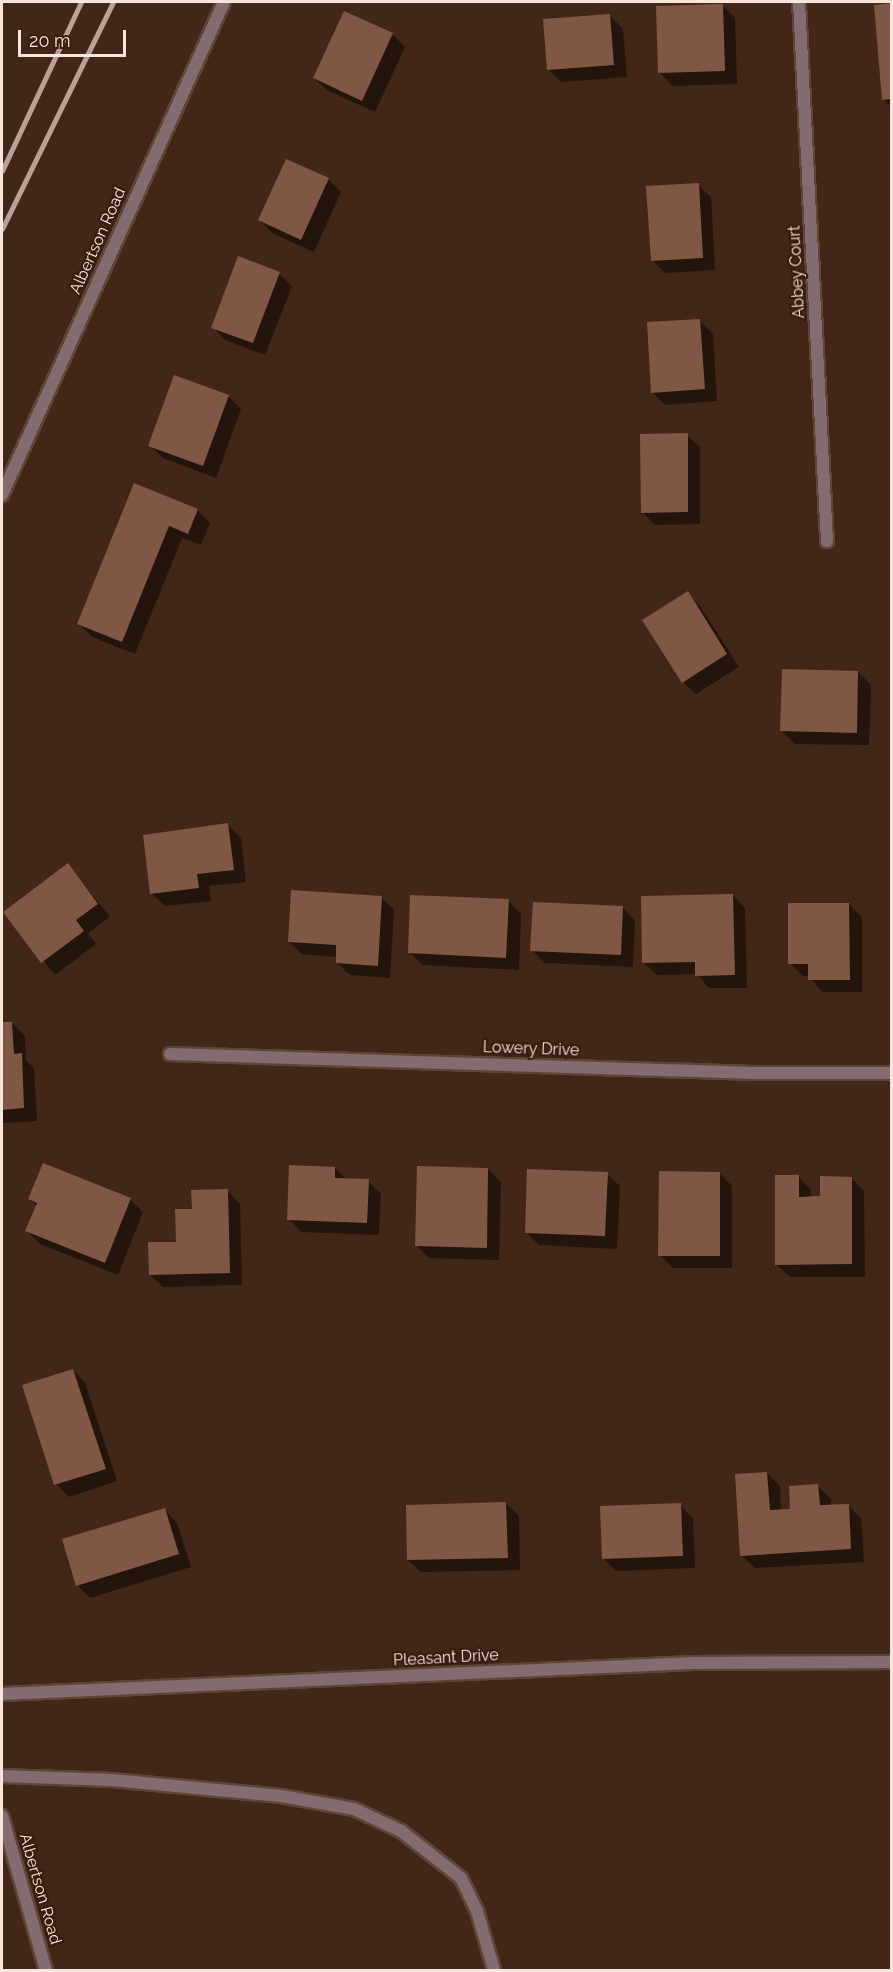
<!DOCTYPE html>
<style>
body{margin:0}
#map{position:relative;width:893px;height:1972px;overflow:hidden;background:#422618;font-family:Raleway,sans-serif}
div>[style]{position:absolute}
.shadow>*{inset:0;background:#0007}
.building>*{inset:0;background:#805744}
.roads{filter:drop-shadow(2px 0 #5f4537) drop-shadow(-2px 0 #5f4537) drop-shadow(0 2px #5f4537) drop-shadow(0 -2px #5f4537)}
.lane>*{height:12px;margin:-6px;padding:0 6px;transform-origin:6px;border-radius:6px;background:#826c70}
.street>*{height:12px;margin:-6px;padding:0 6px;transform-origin:6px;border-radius:6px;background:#826c70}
.rail>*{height:4.5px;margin:-2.25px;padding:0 2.25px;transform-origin:2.25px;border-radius:2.25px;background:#b8a297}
span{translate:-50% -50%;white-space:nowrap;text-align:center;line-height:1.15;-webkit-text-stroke:4.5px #371c0f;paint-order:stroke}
.street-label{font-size:16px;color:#f8e5dc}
.frame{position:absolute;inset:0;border:3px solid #f8e5dc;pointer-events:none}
.scale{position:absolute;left:18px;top:30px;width:108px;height:27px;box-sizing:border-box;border:3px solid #f8e5dc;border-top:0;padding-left:8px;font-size:18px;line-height:21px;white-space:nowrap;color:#f8e5dc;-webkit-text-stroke:4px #371c0f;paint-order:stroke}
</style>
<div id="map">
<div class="shadow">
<i style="clip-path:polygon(722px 5px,735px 18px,737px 84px,672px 86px,660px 73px)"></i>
<i style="clip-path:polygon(892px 5px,892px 107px,883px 99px)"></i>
<i style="clip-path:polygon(610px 16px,623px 29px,627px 77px,561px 82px,548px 69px)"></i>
<i style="clip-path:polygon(392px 34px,405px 47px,375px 112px,327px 90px,314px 78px)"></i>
<i style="clip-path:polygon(328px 179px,341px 192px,314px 252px,272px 233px,260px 220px)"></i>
<i style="clip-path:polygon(698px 185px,711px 197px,715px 270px,665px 273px,652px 260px)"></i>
<i style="clip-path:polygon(279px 274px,292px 286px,265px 355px,225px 340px,213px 327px)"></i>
<i style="clip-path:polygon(700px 321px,713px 334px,717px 401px,665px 405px,652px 392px)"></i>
<i style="clip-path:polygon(175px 377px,229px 397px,241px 409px,216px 478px,163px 458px,150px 445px)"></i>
<i style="clip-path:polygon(687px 435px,700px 447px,700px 524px,655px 525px,642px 512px)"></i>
<i style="clip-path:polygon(135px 485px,197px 510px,210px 523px,201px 545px,182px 538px,135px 654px,92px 637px,79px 624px)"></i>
<i style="clip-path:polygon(687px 593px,700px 606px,739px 667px,696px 694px,683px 682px)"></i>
<i style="clip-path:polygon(858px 672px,871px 685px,869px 745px,795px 744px,782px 731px)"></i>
<i style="clip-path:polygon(228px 825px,241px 838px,246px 882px,209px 886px,211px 901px,165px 906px,152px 894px)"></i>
<i style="clip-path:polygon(68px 865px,110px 917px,88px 933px,96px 944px,55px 975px,5px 912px)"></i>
<i style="clip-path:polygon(733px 895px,745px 908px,747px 988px,709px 988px,697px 974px,657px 975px,644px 963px)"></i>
<i style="clip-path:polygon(381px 897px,394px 910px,390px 978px,350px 975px,337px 963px,337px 957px,302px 954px,289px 942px)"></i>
<i style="clip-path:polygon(509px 901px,521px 914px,519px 970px,423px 965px,410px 953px)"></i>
<i style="clip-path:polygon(849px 904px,862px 917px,862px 992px,822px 992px,809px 976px,803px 976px,790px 963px)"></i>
<i style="clip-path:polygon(623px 908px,635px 921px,633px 967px,545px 963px,532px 950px)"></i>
<i style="clip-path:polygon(12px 1023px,25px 1036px,26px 1060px,34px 1068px,37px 1121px,2px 1123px,2px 1024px)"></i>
<i style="clip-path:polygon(335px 1168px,347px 1180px,368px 1181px,381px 1194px,379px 1235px,302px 1232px,289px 1219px)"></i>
<i style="clip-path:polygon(488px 1169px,501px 1182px,499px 1260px,429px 1258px,416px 1245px)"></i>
<i style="clip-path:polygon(719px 1173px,732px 1186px,732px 1268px,673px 1268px,660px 1255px)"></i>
<i style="clip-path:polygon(607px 1174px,620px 1186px,617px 1249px,539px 1245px,526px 1232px)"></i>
<i style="clip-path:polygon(799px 1177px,811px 1190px,811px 1198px,822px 1198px,851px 1178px,864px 1191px,865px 1277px,790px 1277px,777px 1265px)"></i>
<i style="clip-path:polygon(228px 1191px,240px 1204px,242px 1285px,163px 1287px,150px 1275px,178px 1243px,194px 1211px)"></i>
<i style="clip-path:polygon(30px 1199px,130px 1199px,143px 1212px,118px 1275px,40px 1244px,27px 1231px,37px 1206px)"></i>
<i style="clip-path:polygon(73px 1370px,85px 1383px,117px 1481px,69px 1497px,56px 1484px)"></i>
<i style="clip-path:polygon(767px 1473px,780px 1486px,781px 1511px,792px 1510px,818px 1486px,831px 1499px,831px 1506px,848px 1505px,861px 1518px,864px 1562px,755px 1568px,742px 1556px)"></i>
<i style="clip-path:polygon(506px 1503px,519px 1516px,520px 1570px,421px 1572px,408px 1560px)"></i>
<i style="clip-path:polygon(680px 1505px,693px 1518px,695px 1568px,616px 1571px,603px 1558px)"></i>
<i style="clip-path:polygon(165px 1510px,177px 1523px,191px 1567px,90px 1598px,77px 1585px)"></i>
</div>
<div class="building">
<i style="clip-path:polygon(892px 3px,892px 99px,882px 100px,874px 5px)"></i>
<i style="clip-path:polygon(723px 4px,725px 71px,658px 73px,656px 6px)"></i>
<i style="clip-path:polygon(344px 11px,393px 33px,362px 101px,313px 78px)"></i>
<i style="clip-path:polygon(610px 14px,614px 65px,547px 70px,543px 19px)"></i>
<i style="clip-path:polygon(286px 159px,329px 178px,301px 240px,258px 220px)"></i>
<i style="clip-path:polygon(699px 183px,703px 258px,651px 261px,646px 186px)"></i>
<i style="clip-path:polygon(238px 256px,280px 272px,253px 343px,211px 328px)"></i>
<i style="clip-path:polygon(700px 319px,705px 389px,651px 393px,647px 322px)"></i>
<i style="clip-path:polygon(174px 375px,229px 395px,203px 466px,148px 446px)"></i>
<i style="clip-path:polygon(688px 433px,688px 512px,641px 513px,640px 434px)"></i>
<i style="clip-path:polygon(134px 483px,198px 509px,188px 534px,169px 526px,122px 642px,77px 624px)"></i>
<i style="clip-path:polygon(688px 591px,727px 654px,682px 683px,642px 620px)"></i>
<i style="clip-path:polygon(782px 669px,858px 671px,857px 733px,780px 731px)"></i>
<i style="clip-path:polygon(228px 823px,234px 870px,197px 874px,199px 888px,150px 894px,143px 835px)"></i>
<i style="clip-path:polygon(68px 863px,98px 904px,76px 920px,84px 931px,41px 963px,3px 912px)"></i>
<i style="clip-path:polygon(291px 890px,382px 896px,378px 966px,336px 963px,336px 945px,288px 942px)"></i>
<i style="clip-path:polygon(733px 894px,735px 975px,695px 976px,695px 962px,642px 963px,641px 896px)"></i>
<i style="clip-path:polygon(410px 895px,509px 899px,506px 958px,408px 953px)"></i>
<i style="clip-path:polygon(533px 902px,623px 906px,621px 955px,530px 951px)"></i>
<i style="clip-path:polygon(788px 903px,849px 903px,850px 980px,808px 980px,808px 964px,788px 964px)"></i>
<i style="clip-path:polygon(2px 1022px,12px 1022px,14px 1054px,22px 1053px,24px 1108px,2px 1110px)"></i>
<i style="clip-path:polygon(43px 1163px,131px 1198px,105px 1263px,25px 1231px,37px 1203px,28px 1199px)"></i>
<i style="clip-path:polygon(289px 1165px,335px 1167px,335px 1178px,369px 1179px,367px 1223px,287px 1220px)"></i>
<i style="clip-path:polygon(417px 1166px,488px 1168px,487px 1248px,415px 1246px)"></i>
<i style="clip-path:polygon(527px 1169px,608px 1172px,605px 1236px,525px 1233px)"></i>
<i style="clip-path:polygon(659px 1171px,720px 1172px,720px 1256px,658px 1256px)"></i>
<i style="clip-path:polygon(775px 1175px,799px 1175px,799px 1197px,820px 1196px,820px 1176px,852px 1177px,852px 1264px,775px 1265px)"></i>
<i style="clip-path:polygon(228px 1189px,230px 1273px,149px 1275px,148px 1242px,176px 1242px,175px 1209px,192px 1209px,191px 1190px)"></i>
<i style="clip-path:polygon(73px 1369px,106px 1469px,54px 1485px,22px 1385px)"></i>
<i style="clip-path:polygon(767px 1472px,770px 1510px,790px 1509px,789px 1486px,818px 1484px,820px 1505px,849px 1504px,851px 1549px,740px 1556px,735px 1474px)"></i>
<i style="clip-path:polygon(506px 1502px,508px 1558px,407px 1560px,406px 1505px)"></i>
<i style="clip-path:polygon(681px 1503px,683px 1556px,602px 1559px,600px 1506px)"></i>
<i style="clip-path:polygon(165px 1508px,179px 1554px,76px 1586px,62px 1539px)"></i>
</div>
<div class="roads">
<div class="lane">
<i style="left:2px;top:1776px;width:110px;rotate:2.1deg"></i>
<i style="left:112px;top:1780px;width:170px;rotate:5.4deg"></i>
<i style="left:281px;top:1796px;width:74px;rotate:10.1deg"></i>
<i style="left:354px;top:1809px;width:52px;rotate:25.1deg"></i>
<i style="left:401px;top:1831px;width:76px;rotate:38.1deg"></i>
<i style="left:461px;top:1878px;width:37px;rotate:64deg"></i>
<i style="left:477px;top:1911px;width:61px;rotate:73.9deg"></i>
</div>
<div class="street">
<i style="left:799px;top:2px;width:540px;rotate:87.03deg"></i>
<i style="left:2px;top:495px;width:541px;rotate:-65.76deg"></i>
<i style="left:170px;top:1054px;width:584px;rotate:1.86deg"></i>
<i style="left:754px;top:1073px;width:138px"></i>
<i style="left:2px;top:1694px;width:691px;rotate:-2.57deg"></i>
<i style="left:692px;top:1663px;width:200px;rotate:-0.3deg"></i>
<i style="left:2px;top:1816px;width:160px;rotate:74.1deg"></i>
</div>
</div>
<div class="rail">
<i style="left:2px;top:171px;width:187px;rotate:-64.9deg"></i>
<i style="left:2px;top:229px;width:253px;rotate:-63.9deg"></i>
</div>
<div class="street-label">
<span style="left:98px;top:241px;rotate:-66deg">Albertson Road</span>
<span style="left:797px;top:272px;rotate:-93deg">Abbey Court</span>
<span style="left:531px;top:1049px;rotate:2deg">Lowery Drive</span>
<span style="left:446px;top:1658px;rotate:-3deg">Pleasant Drive</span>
<span style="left:40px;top:1889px;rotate:74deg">Albertson Road</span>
</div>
<div class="frame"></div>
<div class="scale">20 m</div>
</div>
